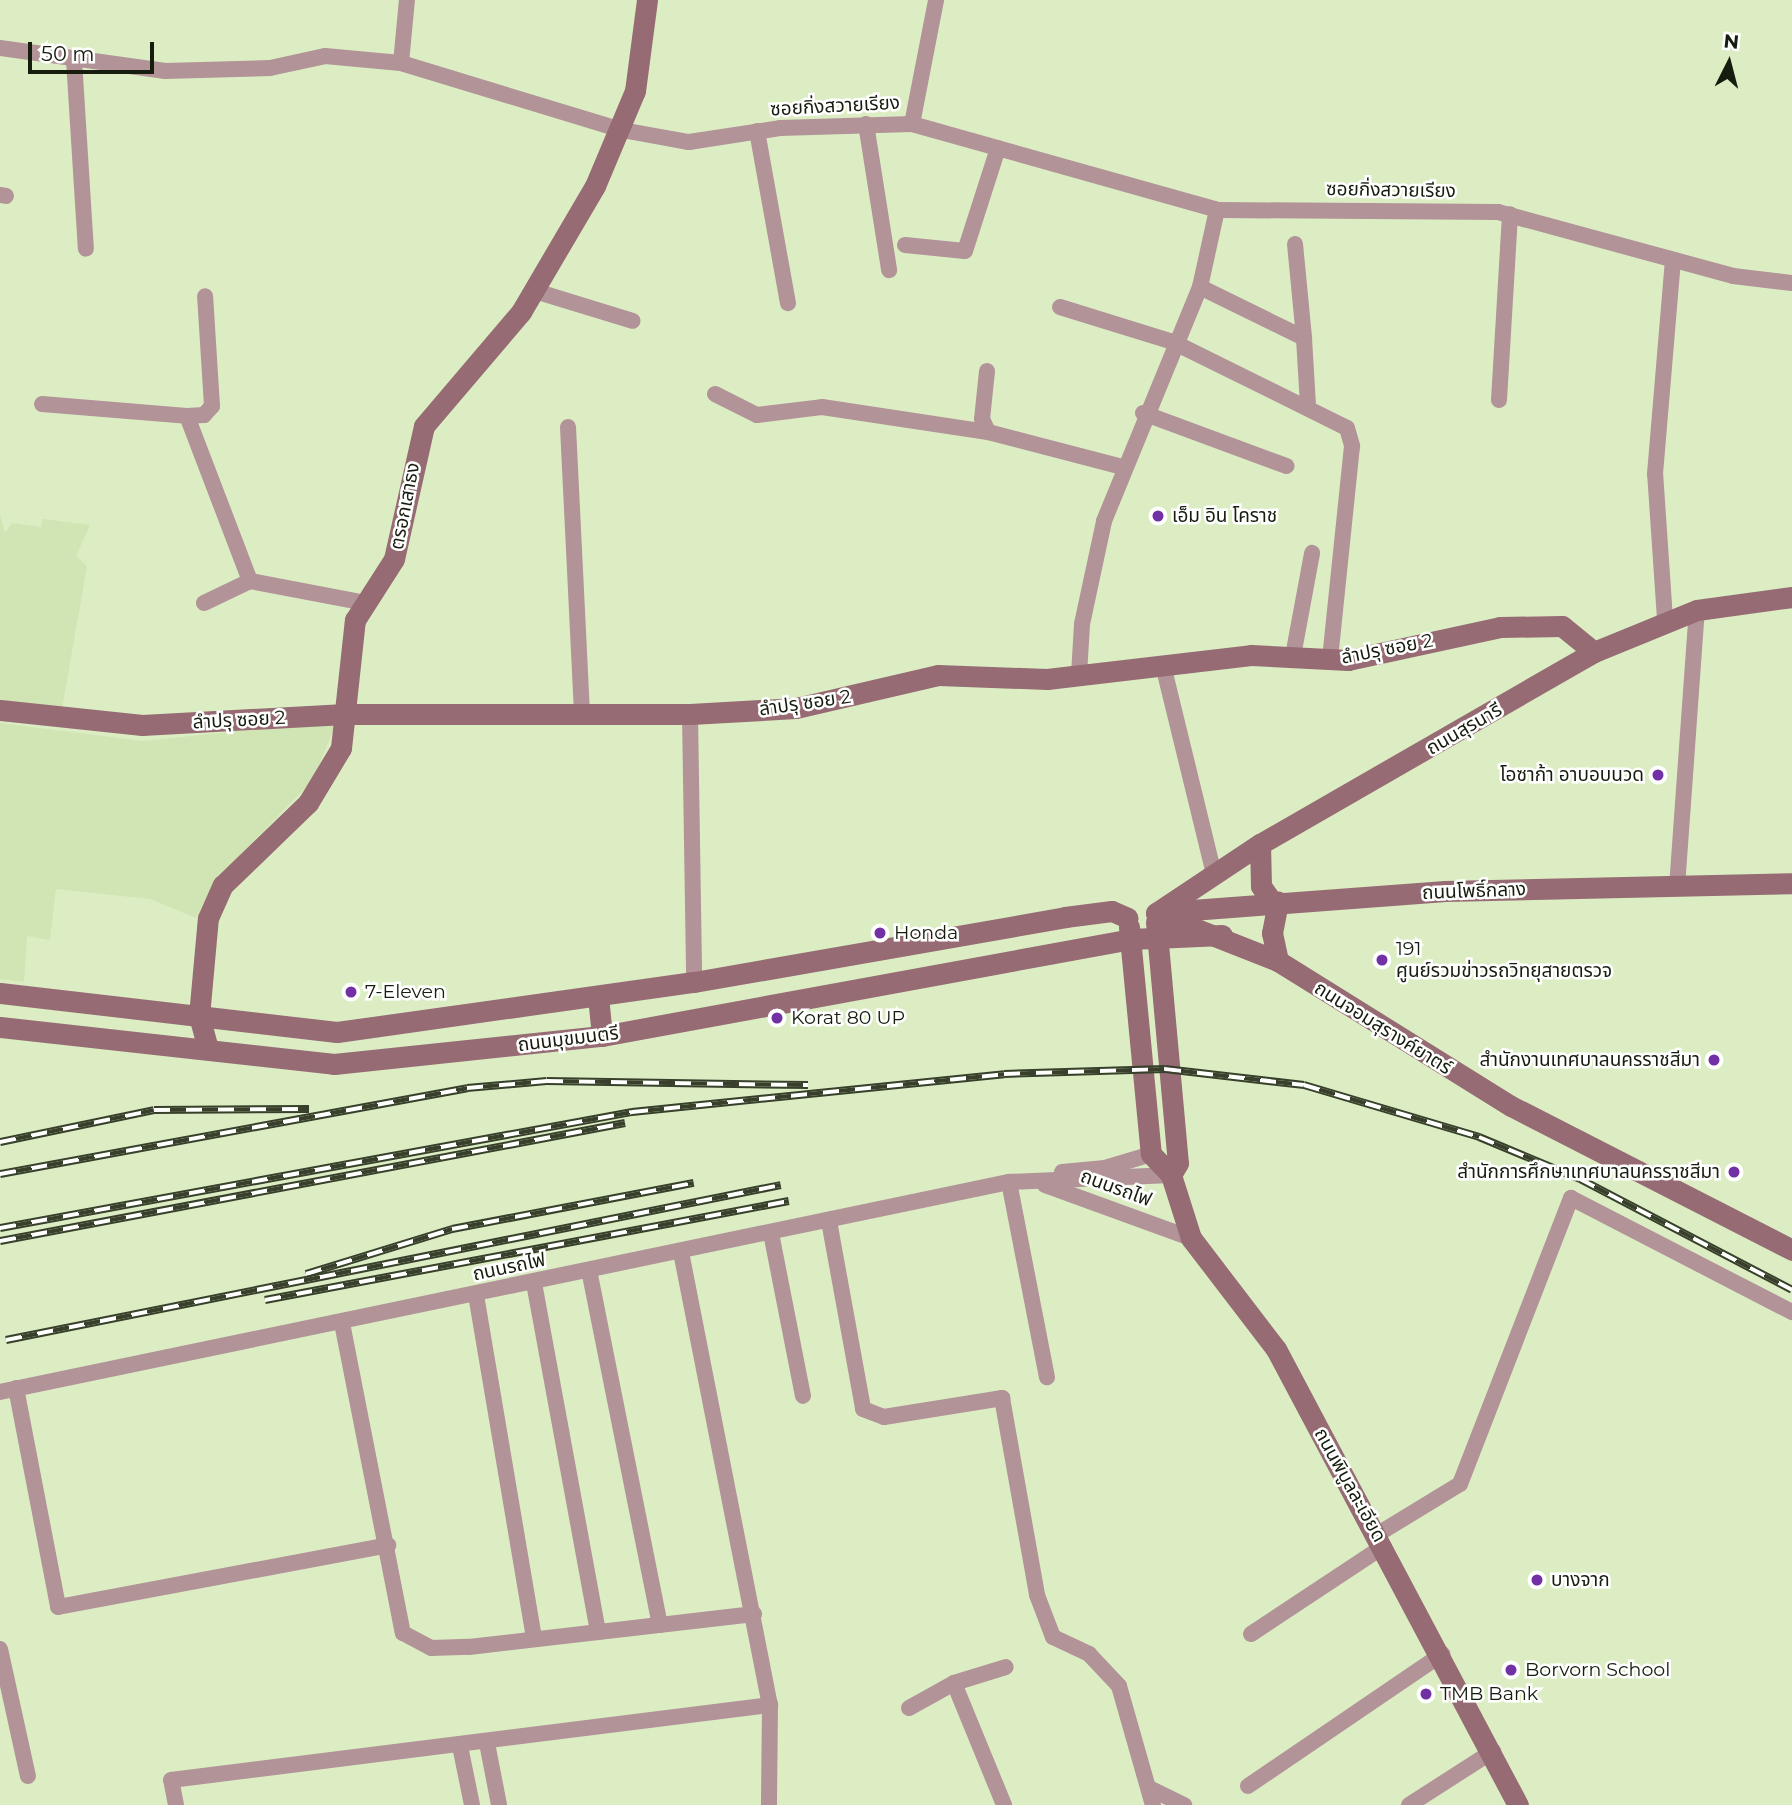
<!DOCTYPE html>
<meta charset="utf-8">
<style>
body{margin:0}
#map{position:relative;width:1792px;height:1805px;overflow:hidden;background:#dcedc4;font-family:Montserrat,"Noto Sans Thai",sans-serif}
div>[style]{position:absolute}
.built>*{inset:0;background:#d0e4b4}
.street>*{height:16px;margin:-8px;padding:0 8px;transform-origin:8px;border-radius:8px;background:#b19398}
.secondary>*{height:21px;margin:-10.5px;padding:0 10.5px;transform-origin:10.5px;border-radius:10.5px;background:#966b73}
.rail>*{height:8px;margin-top:-4px;transform-origin:0;background:repeating-linear-gradient(90deg,#fff 0 16px,#38402c 0 32px);box-sizing:border-box;border-block:2px solid #38402c}
.dots>*{width:19px;height:19px;translate:-50% -50%;box-sizing:border-box;border:4px solid #fff;border-radius:50%}
span{translate:-50% -50%;white-space:nowrap;text-align:center;line-height:1.15;-webkit-text-stroke:5px #fff;paint-order:stroke}
.street-label{font-size:19px;color:#171d0e}
.poi-label{font-size:19px;color:#171d0e}
.left{translate:0 -50%;text-align:left}
.right{translate:-100% -50%;text-align:right}
.north{position:absolute;left:1694px;top:28px;width:70px;height:70px;-webkit-text-stroke:5px #fff;paint-order:stroke;rotate:6deg;font-size:19px;font-weight:700;line-height:28px;text-align:center;color:#171d0e}
.north::after{content:'';display:block;margin:auto;width:24px;height:32px;background:#171d0e;clip-path:polygon(50% 0,100% 100%,50% 72%,0 100%)}
.scale{position:absolute;left:28px;top:42px;width:126px;height:32px;box-sizing:border-box;border:4px solid #171d0e;border-top:0;padding-left:9px;font-size:21px;line-height:24px;white-space:nowrap;color:#171d0e;-webkit-text-stroke:5px #fff;paint-order:stroke}
</style>
<div id="map">
<div class="built">
<i style="clip-path:polygon(0 514px,5px 533px,12px 523px,41px 527px,43px 519px,90px 525px,76px 556px,87px 566px,62px 709px,0 700px)"></i>
<i style="clip-path:polygon(337px 721px,313px 780px,213px 883px,196px 918px,150px 899px,56px 889px,50px 940px,27px 936px,24px 982px,0 979px,0 723px,143px 741px)"></i>
</div>
<div class="street">
<i style="left:0;top:48px;width:167px;rotate:7.9deg"></i>
<i style="left:165px;top:71px;width:105px;rotate:-1.6deg"></i>
<i style="left:270px;top:68px;width:56px;rotate:-12.3deg"></i>
<i style="left:325px;top:56px;width:76px;rotate:5.3deg"></i>
<i style="left:401px;top:63px;width:231px;rotate:16.9deg"></i>
<i style="left:622px;top:130px;width:68px;rotate:10.2deg"></i>
<i style="left:689px;top:142px;width:92px;rotate:-8.7deg"></i>
<i style="left:780px;top:128px;width:132px;rotate:-1.7deg"></i>
<i style="left:912px;top:124px;width:317px;rotate:15.7deg"></i>
<i style="left:1217px;top:210px;width:281px;rotate:0.4deg"></i>
<i style="left:1498px;top:212px;width:244px;rotate:15.2deg"></i>
<i style="left:1733px;top:276px;width:59px;rotate:6.8deg"></i>
<i style="left:74px;top:60px;width:189px;rotate:86.4deg"></i>
<i style="left:401px;top:63px;width:63px;rotate:-84.6deg"></i>
<i style="left:866px;top:124px;width:148px;rotate:81deg"></i>
<i style="left:912px;top:124px;width:126px;rotate:-79deg"></i>
<i style="left:757px;top:131px;width:175px;rotate:79.8deg"></i>
<i style="left:0;top:195px;width:6px;rotate:9deg"></i>
<i style="left:1295px;top:244px;width:94px;rotate:84.5deg"></i>
<i style="left:905px;top:245px;width:60px;rotate:5.7deg"></i>
<i style="left:965px;top:251px;width:108px;rotate:-72.2deg"></i>
<i style="left:1200px;top:287px;width:116px;rotate:26.1deg"></i>
<i style="left:1304px;top:338px;width:67px;rotate:86.6deg"></i>
<i style="left:535px;top:291px;width:102px;rotate:17deg"></i>
<i style="left:1060px;top:307px;width:118px;rotate:17.2deg"></i>
<i style="left:1173px;top:342px;width:194px;rotate:26.3deg"></i>
<i style="left:1347px;top:428px;width:19px;rotate:74deg"></i>
<i style="left:1352px;top:446px;width:215px;rotate:95.9deg"></i>
<i style="left:987px;top:371px;width:48px;rotate:95.9deg"></i>
<i style="left:982px;top:419px;width:14px;rotate:65deg"></i>
<i style="left:988px;top:432px;width:138px;rotate:14.6deg"></i>
<i style="left:715px;top:394px;width:47px;rotate:26.6deg"></i>
<i style="left:757px;top:415px;width:65px;rotate:-7deg"></i>
<i style="left:822px;top:407px;width:168px;rotate:8.6deg"></i>
<i style="left:1499px;top:400px;width:186px;rotate:-86.6deg"></i>
<i style="left:42px;top:404px;width:145px;rotate:4.7deg"></i>
<i style="left:187px;top:416px;width:177px;rotate:69.1deg"></i>
<i style="left:250px;top:581px;width:117px;rotate:10.8deg"></i>
<i style="left:1143px;top:413px;width:153px;rotate:20.3deg"></i>
<i style="left:187px;top:416px;width:17px;rotate:-3deg"></i>
<i style="left:204px;top:415px;width:12px;rotate:-48deg"></i>
<i style="left:212px;top:406px;width:110px;rotate:-93.6deg"></i>
<i style="left:568px;top:427px;width:286px;rotate:87.2deg"></i>
<i style="left:204px;top:603px;width:51px;rotate:-25.6deg"></i>
<i style="left:1665px;top:619px;width:145px;rotate:-93.9deg"></i>
<i style="left:1655px;top:474px;width:215px;rotate:-85.2deg"></i>
<i style="left:1293px;top:656px;width:105px;rotate:-79.5deg"></i>
<i style="left:1163px;top:665px;width:216px;rotate:76.3deg"></i>
<i style="left:1079px;top:675px;width:51px;rotate:-86.6deg"></i>
<i style="left:1082px;top:624px;width:105px;rotate:-77.9deg"></i>
<i style="left:1104px;top:521px;width:253px;rotate:-67.7deg"></i>
<i style="left:1200px;top:287px;width:79px;rotate:-77.6deg"></i>
<i style="left:690px;top:714px;width:268px;rotate:89.1deg"></i>
<i style="left:1677px;top:887px;width:278px;rotate:-85.9deg"></i>
<i style="left:1062px;top:1172px;width:43px;rotate:-5.3deg"></i>
<i style="left:1105px;top:1168px;width:48px;rotate:-16.9deg"></i>
<i style="left:1009px;top:1182px;width:199px;rotate:79deg"></i>
<i style="left:1045px;top:1185px;width:155px;rotate:20deg"></i>
<i style="left:829px;top:1221px;width:191px;rotate:79.7deg"></i>
<i style="left:863px;top:1409px;width:22px;rotate:21deg"></i>
<i style="left:884px;top:1417px;width:120px;rotate:-9.1deg"></i>
<i style="left:1002px;top:1398px;width:200px;rotate:79.9deg"></i>
<i style="left:1037px;top:1595px;width:45px;rotate:69.1deg"></i>
<i style="left:1053px;top:1637px;width:40px;rotate:25deg"></i>
<i style="left:1089px;top:1654px;width:44px;rotate:46.8deg"></i>
<i style="left:1119px;top:1686px;width:124px;rotate:74.1deg"></i>
<i style="left:771px;top:1233px;width:166px;rotate:78.9deg"></i>
<i style="left:681px;top:1252px;width:462px;rotate:78.9deg"></i>
<i style="left:770px;top:1705px;width:100px;rotate:90.6deg"></i>
<i style="left:589px;top:1270px;width:362px;rotate:78.7deg"></i>
<i style="left:534px;top:1283px;width:355px;rotate:79.6deg"></i>
<i style="left:476px;top:1295px;width:349px;rotate:80.4deg"></i>
<i style="left:342px;top:1323px;width:316px;rotate:78.9deg"></i>
<i style="left:403px;top:1633px;width:32px;rotate:28deg"></i>
<i style="left:431px;top:1648px;width:38px;rotate:-2deg"></i>
<i style="left:469px;top:1647px;width:287px;rotate:-6.6deg"></i>
<i style="left:16px;top:1388px;width:223px;rotate:79.1deg"></i>
<i style="left:58px;top:1607px;width:336px;rotate:-10.6deg"></i>
<i style="left:0;top:1392px;width:1031px;rotate:-11.76deg"></i>
<i style="left:1009px;top:1182px;width:162px;rotate:-2.5deg"></i>
<i style="left:1378px;top:1534px;width:96px;rotate:-31.4deg"></i>
<i style="left:1460px;top:1484px;width:307px;rotate:-68.8deg"></i>
<i style="left:1571px;top:1198px;width:249px;rotate:27.3deg"></i>
<i style="left:1251px;top:1634px;width:159px;rotate:-33.5deg"></i>
<i style="left:0;top:1649px;width:130px;rotate:77.6deg"></i>
<i style="left:954px;top:1683px;width:132px;rotate:67.7deg"></i>
<i style="left:909px;top:1708px;width:51px;rotate:-29.1deg"></i>
<i style="left:954px;top:1683px;width:54px;rotate:-17.1deg"></i>
<i style="left:487px;top:1743px;width:63px;rotate:79deg"></i>
<i style="left:460px;top:1746px;width:60px;rotate:78.5deg"></i>
<i style="left:1248px;top:1786px;width:235px;rotate:-34.2deg"></i>
<i style="left:1151px;top:1789px;width:37px;rotate:26deg"></i>
<i style="left:176px;top:1805px;width:25px;rotate:-101deg"></i>
<i style="left:171px;top:1780px;width:604px;rotate:-7.14deg"></i>
<i style="left:1409px;top:1805px;width:100px;rotate:-32.7deg"></i>
</div>
<div class="secondary">
<i style="left:0;top:710px;width:143px;rotate:6deg"></i>
<i style="left:142px;top:725px;width:203px;rotate:-3.1deg"></i>
<i style="left:345px;top:714px;width:345px"></i>
<i style="left:690px;top:714px;width:106px;rotate:-3.2deg"></i>
<i style="left:796px;top:708px;width:146px;rotate:-13.1deg"></i>
<i style="left:938px;top:675px;width:109px;rotate:2.1deg"></i>
<i style="left:1047px;top:679px;width:205px;rotate:-6.7deg"></i>
<i style="left:1251px;top:655px;width:97px;rotate:3deg"></i>
<i style="left:1348px;top:660px;width:156px;rotate:-12.2deg"></i>
<i style="left:1500px;top:627px;width:62px;rotate:-0.9deg"></i>
<i style="left:1562px;top:626px;width:41px;rotate:39.1deg"></i>
<i style="left:1260px;top:844px;width:42px;rotate:88.6deg"></i>
<i style="left:1261px;top:886px;width:21px;rotate:55deg"></i>
<i style="left:1165px;top:912px;width:281px;rotate:-4.3deg"></i>
<i style="left:1445px;top:891px;width:347px;rotate:-1.3deg"></i>
<i style="left:1156px;top:913px;width:131px;rotate:21.5deg"></i>
<i style="left:1278px;top:961px;width:274px;rotate:31.9deg"></i>
<i style="left:1511px;top:1106px;width:316px;rotate:27.1deg"></i>
<i style="left:1156px;top:913px;width:125px;rotate:-33.6deg"></i>
<i style="left:1260px;top:844px;width:385px;rotate:-29.9deg"></i>
<i style="left:1594px;top:652px;width:111px;rotate:-22.2deg"></i>
<i style="left:1697px;top:610px;width:96px;rotate:-7.8deg"></i>
<i style="left:1156px;top:922px;width:242px;rotate:84.8deg"></i>
<i style="left:1178px;top:1163px;width:14px;rotate:120deg"></i>
<i style="left:1129px;top:927px;width:228px;rotate:84.5deg"></i>
<i style="left:1151px;top:1154px;width:29px;rotate:46deg"></i>
<i style="left:1171px;top:1175px;width:66px;rotate:72.4deg"></i>
<i style="left:1191px;top:1238px;width:140px;rotate:52.6deg"></i>
<i style="left:1276px;top:1349px;width:516px;rotate:62.05deg"></i>
<i style="left:1278px;top:961px;width:29px;rotate:-102deg"></i>
<i style="left:1272px;top:933px;width:32px;rotate:-79deg"></i>
<i style="left:0;top:993px;width:339px;rotate:6.6deg"></i>
<i style="left:337px;top:1032px;width:360px;rotate:-8deg"></i>
<i style="left:694px;top:982px;width:377px;rotate:-9.9deg"></i>
<i style="left:1065px;top:917px;width:47px;rotate:-7.3deg"></i>
<i style="left:1112px;top:911px;width:17px;rotate:24deg"></i>
<i style="left:598px;top:996px;width:40px;rotate:84.3deg"></i>
<i style="left:0;top:1027px;width:336px;rotate:6.3deg"></i>
<i style="left:334px;top:1064px;width:269px;rotate:-6deg"></i>
<i style="left:602px;top:1036px;width:538px;rotate:-10.39deg"></i>
<i style="left:1131px;top:939px;width:91px;rotate:-2.5deg"></i>
<i style="left:208px;top:1049px;width:34px;rotate:-105deg"></i>
<i style="left:199px;top:1016px;width:98px;rotate:-84.8deg"></i>
<i style="left:208px;top:918px;width:36px;rotate:-66deg"></i>
<i style="left:223px;top:885px;width:118px;rotate:-44deg"></i>
<i style="left:308px;top:803px;width:64px;rotate:-59deg"></i>
<i style="left:341px;top:748px;width:129px;rotate:-83.8deg"></i>
<i style="left:355px;top:620px;width:72px;rotate:-57.4deg"></i>
<i style="left:394px;top:559px;width:136px;rotate:-77.3deg"></i>
<i style="left:424px;top:426px;width:150px;rotate:-49.6deg"></i>
<i style="left:521px;top:312px;width:146px;rotate:-59.6deg"></i>
<i style="left:595px;top:186px;width:103px;rotate:-67.2deg"></i>
<i style="left:635px;top:91px;width:92px;rotate:-82.5deg"></i>
</div>
<div class="rail">
<i style="left:0;top:1142px;width:157px;rotate:-11.7deg"></i>
<i style="left:154px;top:1110px;width:155px;rotate:-0.4deg"></i>
<i style="left:0;top:1174px;width:475px;rotate:-10.4deg"></i>
<i style="left:467px;top:1088px;width:80px;rotate:-5deg"></i>
<i style="left:547px;top:1081px;width:261px;rotate:0.9deg"></i>
<i style="left:0;top:1228px;width:643px;rotate:-10.4deg"></i>
<i style="left:632px;top:1112px;width:374px;rotate:-5.8deg"></i>
<i style="left:1004px;top:1074px;width:161px;rotate:-1.8deg"></i>
<i style="left:1165px;top:1069px;width:140px;rotate:6.6deg"></i>
<i style="left:1304px;top:1085px;width:183px;rotate:16.5deg"></i>
<i style="left:1479px;top:1137px;width:109px;rotate:22.6deg"></i>
<i style="left:1580px;top:1179px;width:239px;rotate:27.6deg"></i>
<i style="left:0;top:1241px;width:636px;rotate:-10.69deg"></i>
<i style="left:306px;top:1274px;width:153px;rotate:-17.1deg"></i>
<i style="left:452px;top:1229px;width:246px;rotate:-10.8deg"></i>
<i style="left:265px;top:1300px;width:533px;rotate:-10.7deg"></i>
<i style="left:6px;top:1340px;width:790px;rotate:-11.31deg"></i>
</div>
<div class="dots">
<i style="left:1158px;top:516px;background:#7230a5"></i>
<i style="left:1658px;top:775px;background:#7230a5"></i>
<i style="left:880px;top:933px;background:#7230a5"></i>
<i style="left:1382px;top:960px;background:#7230a5"></i>
<i style="left:351px;top:992px;background:#7230a5"></i>
<i style="left:777px;top:1018px;background:#7230a5"></i>
<i style="left:1714px;top:1060px;background:#7230a5"></i>
<i style="left:1734px;top:1172px;background:#7230a5"></i>
<i style="left:1537px;top:1580px;background:#7230a5"></i>
<i style="left:1511px;top:1670px;background:#7230a5"></i>
<i style="left:1426px;top:1694px;background:#7230a5"></i>
</div>
<div class="street-label">
<span style="left:835px;top:106px;rotate:-3deg">ซอยกิ่งสวายเรียง</span>
<span style="left:1391px;top:190px;rotate:1deg">ซอยกิ่งสวายเรียง</span>
<span style="left:405px;top:506px;rotate:-79deg">ตรอกเสาธง</span>
<span style="left:1387px;top:649px;rotate:-11deg">ลำปรุ ซอย 2</span>
<span style="left:805px;top:703px;rotate:-8deg">ลำปรุ ซอย 2</span>
<span style="left:239px;top:720px;rotate:-3deg">ลำปรุ ซอย 2</span>
<span style="left:1464px;top:729px;rotate:-30deg">ถนนสุรนารี</span>
<span style="left:1474px;top:891px;rotate:-2deg">ถนนโพธิ์กลาง</span>
<span style="left:1383px;top:1028px;rotate:32deg">ถนนจอมสุรางค์ยาตร์</span>
<span style="left:568px;top:1039px;rotate:-7deg">ถนนมุขมนตรี</span>
<span style="left:1116px;top:1188px;rotate:20deg">ถนนรถไฟ</span>
<span style="left:509px;top:1267px;rotate:-12deg">ถนนรถไฟ</span>
<span style="left:1350px;top:1485px;rotate:61deg">ถนนพิบูลละเอียด</span>
</div>
<div class="poi-label">
<span class="left" style="left:1172px;top:516px">เอ็ม อิน โคราช</span>
<span class="right" style="left:1644px;top:775px">โอซาก้า อาบอบนวด</span>
<span class="left" style="left:894px;top:933px">Honda</span>
<span class="left" style="left:1396px;top:960px">191<br>ศูนย์รวมข่าวรถวิทยุสายตรวจ</span>
<span class="left" style="left:365px;top:992px">7-Eleven</span>
<span class="left" style="left:791px;top:1018px">Korat 80 UP</span>
<span class="right" style="left:1700px;top:1060px">สำนักงานเทศบาลนครราชสีมา</span>
<span class="right" style="left:1720px;top:1172px">สำนักการศึกษาเทศบาลนครราชสีมา</span>
<span class="left" style="left:1551px;top:1580px">บางจาก</span>
<span class="left" style="left:1525px;top:1670px">Borvorn School</span>
<span class="left" style="left:1440px;top:1694px">TMB Bank</span>
</div>
<div class="north">N</div>
<div class="scale">50 m</div>
</div>
